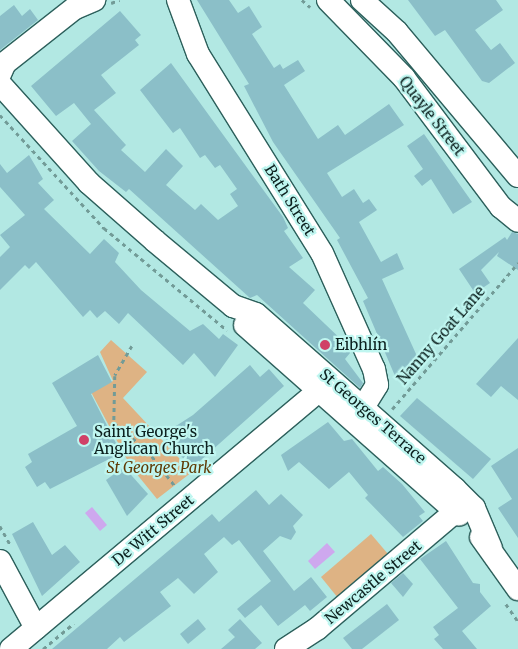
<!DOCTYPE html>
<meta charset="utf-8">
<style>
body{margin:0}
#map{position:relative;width:518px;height:649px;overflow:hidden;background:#b2e8e3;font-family:Merriweather,serif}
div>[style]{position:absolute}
.green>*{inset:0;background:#deb384}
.water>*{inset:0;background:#cea8ee}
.building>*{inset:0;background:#8bbfc8}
.path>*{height:2.5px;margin-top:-1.25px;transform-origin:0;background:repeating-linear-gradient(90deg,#729b97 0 4px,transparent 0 8px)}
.roads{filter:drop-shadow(1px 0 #2d605c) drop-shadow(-1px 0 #2d605c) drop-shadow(0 1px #2d605c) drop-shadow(0 -1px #2d605c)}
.minor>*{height:22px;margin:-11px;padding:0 11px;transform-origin:11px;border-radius:11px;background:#fff}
.dots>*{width:14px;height:14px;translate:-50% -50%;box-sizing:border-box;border:2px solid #bff6f0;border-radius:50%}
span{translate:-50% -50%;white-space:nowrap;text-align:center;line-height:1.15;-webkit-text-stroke:4.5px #bff6f0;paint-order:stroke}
.street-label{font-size:15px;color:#0c211f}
.poi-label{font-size:15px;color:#0c211f}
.left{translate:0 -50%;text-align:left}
.park-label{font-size:15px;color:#5f3a04;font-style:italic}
</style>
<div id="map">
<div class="green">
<i style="clip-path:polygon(111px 340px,147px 372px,123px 398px,192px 472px,157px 499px,131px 467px,91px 392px,113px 381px,100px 352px)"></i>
<i style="clip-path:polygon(371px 534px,388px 554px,338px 598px,321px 577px)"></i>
</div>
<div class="water">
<i style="clip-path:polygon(92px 507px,107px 525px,100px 531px,85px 513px)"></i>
<i style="clip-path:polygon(327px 543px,335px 552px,315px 569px,308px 561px)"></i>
</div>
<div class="building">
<i style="clip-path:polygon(197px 0,229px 0,238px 13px,249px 6px,262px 27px,252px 34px,274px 68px,280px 64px,283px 69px,298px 60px,305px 71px,284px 85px,318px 139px,338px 125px,345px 135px,389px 104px,404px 125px,327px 173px,342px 197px,354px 189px,363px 203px,369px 199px,377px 210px,359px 222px,381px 262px,397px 253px,404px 269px,382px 279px,421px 365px,395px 376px,363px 301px,368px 298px,337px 240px,340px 238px,273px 142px,244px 86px,249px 84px)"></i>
<i style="clip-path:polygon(408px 0,496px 0,503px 10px,475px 30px,491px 50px,500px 43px,515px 63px,489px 83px,482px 81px,445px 30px,435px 36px)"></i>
<i style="clip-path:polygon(14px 5px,22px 16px,30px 9px,38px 20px,0 50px,0 16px)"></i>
<i style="clip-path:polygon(120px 11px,141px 35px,135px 40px,139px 45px,101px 75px,116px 93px,94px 110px,126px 145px,121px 150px,145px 172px,166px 149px,183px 166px,166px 185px,195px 210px,201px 204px,218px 220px,238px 206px,230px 194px,237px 189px,220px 165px,215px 168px,205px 155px,200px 158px,180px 128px,173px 133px,140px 90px,171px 63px,283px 217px,288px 228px,284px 231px,303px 258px,289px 267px,315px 290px,303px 303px,347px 345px,350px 353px,345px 359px,363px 383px,360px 388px,257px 295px,250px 298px,129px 189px,126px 192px,99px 171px,72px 141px,91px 124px,74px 103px,56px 116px,31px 86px)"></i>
<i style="clip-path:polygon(424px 134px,472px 202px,453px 214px,431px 179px,422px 186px,414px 176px,423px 169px,407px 146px)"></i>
<i style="clip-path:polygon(29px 155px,43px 179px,38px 183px,54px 200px,44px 209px,90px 254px,104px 239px,119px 253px,115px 262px,141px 290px,190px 331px,203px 324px,219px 339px,223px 334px,238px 345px,215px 377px,194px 353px,183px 365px,128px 313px,119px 324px,105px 311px,97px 318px,90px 310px,83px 317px,36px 262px,29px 269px,25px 265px,0 290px,0 257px,10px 247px,0 235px,25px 215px,0 187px,0 164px,7px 173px)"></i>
<i style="clip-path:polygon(512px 232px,518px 234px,518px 270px,497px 256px,499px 252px,481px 270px,490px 283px,475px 293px,459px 269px,505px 237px,507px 240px)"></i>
<i style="clip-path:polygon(518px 338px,518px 400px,501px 386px,491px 397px,476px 384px)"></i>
<i style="clip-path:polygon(98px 355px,112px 382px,91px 394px,121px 453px,50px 489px,45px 482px,37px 487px,25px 467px,32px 462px,28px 454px,77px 426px,52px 383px)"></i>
<i style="clip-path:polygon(250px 365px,260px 377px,269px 369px,284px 386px,192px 468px,162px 435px,193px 415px)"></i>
<i style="clip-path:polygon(417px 398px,491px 459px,473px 479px,400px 416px)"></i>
<i style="clip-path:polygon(328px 422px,344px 441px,352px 439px,378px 471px,383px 467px,402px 484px,425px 512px,419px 516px,423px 521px,403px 537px,365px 498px,368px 495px,349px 472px,329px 489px,299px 462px,288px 471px,281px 455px)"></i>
<i style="clip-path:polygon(518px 448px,518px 538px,498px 508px,512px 499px,491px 466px)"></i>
<i style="clip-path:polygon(124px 467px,148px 494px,127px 516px,106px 480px)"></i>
<i style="clip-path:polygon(256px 490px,269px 505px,281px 494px,303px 515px,293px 526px,296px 532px,291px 540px,280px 536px,263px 551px,294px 591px,311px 577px,327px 597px,310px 611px,305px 605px,278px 626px,261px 605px,245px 618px,237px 609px,271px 581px,239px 540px,232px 545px,224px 537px,204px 554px,218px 572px,194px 594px,178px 578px,160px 592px,171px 606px,124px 642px,120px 637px,107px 649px,52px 649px,212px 514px,219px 522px)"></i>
<i style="clip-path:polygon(33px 522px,52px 555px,65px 545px,80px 562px,42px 596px,12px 534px)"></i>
<i style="clip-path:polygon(446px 541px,473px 583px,480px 584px,480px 592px,491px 606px,462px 631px,477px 649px,443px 649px,434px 639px,439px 635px,433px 627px,458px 608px,420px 559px)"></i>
<i style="clip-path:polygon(403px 573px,413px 584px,403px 597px,391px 583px)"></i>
<i style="clip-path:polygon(387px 604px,399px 620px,362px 649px,352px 649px,343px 638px)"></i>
<i style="clip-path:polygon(198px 619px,206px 629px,188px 644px,180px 634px)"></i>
<i style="clip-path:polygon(240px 619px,262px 643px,255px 649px,221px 649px,235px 637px,228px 630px)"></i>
</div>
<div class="path">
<i style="left:302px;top:0;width:11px;rotate:41deg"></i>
<i style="left:111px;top:3px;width:9px;rotate:-21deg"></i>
<i style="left:0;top:115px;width:154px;rotate:47.4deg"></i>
<i style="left:104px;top:228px;width:160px;rotate:39.7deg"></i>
<i style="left:132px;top:346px;width:34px;rotate:120deg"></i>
<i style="left:115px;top:376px;width:47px;rotate:91.2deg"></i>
<i style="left:114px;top:423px;width:43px;rotate:39.3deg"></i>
<i style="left:147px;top:450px;width:46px;rotate:52.1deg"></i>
<i style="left:392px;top:409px;width:193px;rotate:-49.2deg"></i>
<i style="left:0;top:526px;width:23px;rotate:61deg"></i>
<i style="left:506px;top:604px;width:21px;rotate:55deg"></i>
<i style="left:43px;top:649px;width:40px;rotate:-40deg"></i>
</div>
<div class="roads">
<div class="minor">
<i style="left:178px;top:0;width:58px;rotate:69.7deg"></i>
<i style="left:198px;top:54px;width:234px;rotate:58.1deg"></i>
<i style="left:322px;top:253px;width:127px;rotate:65.9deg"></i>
<i style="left:374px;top:369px;width:16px;rotate:79deg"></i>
<i style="left:377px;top:385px;width:25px;rotate:122deg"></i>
<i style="left:328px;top:0;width:109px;rotate:45.7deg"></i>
<i style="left:404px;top:78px;width:161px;rotate:53.1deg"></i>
<i style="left:501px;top:207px;width:22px;rotate:39deg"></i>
<i style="left:362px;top:0;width:47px;rotate:42.4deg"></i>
<i style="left:397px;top:32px;width:188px;rotate:50deg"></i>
<i style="left:0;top:74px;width:12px;rotate:-66deg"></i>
<i style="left:5px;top:63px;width:89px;rotate:-38.2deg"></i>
<i style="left:75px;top:8px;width:21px;rotate:-23deg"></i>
<i style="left:0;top:84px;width:133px;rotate:48deg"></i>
<i style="left:89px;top:183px;width:88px;rotate:41.3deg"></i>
<i style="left:155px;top:241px;width:102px;rotate:39.8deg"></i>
<i style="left:233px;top:306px;width:24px;rotate:19deg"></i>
<i style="left:256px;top:314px;width:265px;rotate:41.3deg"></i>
<i style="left:455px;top:489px;width:27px;rotate:45deg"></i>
<i style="left:474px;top:508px;width:43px;rotate:67deg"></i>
<i style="left:245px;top:325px;width:286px;rotate:41.5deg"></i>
<i style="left:481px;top:537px;width:64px;rotate:54.6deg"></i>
<i style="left:0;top:561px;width:76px;rotate:61.8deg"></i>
<i style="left:11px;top:649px;width:402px;rotate:-40deg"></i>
<i style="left:286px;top:649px;width:38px;rotate:-33deg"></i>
<i style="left:318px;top:628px;width:181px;rotate:-40.3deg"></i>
</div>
</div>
<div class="dots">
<i style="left:325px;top:345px;background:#d04167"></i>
<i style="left:84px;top:440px;background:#d04167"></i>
</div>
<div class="street-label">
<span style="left:432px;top:116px;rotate:52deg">Quayle Street</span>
<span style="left:290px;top:200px;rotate:58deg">Bath Street</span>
<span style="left:441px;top:335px;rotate:-49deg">Nanny Goat Lane</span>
<span style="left:373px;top:416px;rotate:41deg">St Georges Terrace</span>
<span style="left:153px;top:530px;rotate:-40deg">De Witt Street</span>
<span style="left:373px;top:582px;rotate:-40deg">Newcastle Street</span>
</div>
<div class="poi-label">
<span class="left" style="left:335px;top:345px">Eibhlín</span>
<span class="left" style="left:94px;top:440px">Saint George's<br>Anglican Church</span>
</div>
<div class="park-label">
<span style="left:159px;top:468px">St Georges Park</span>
</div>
</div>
